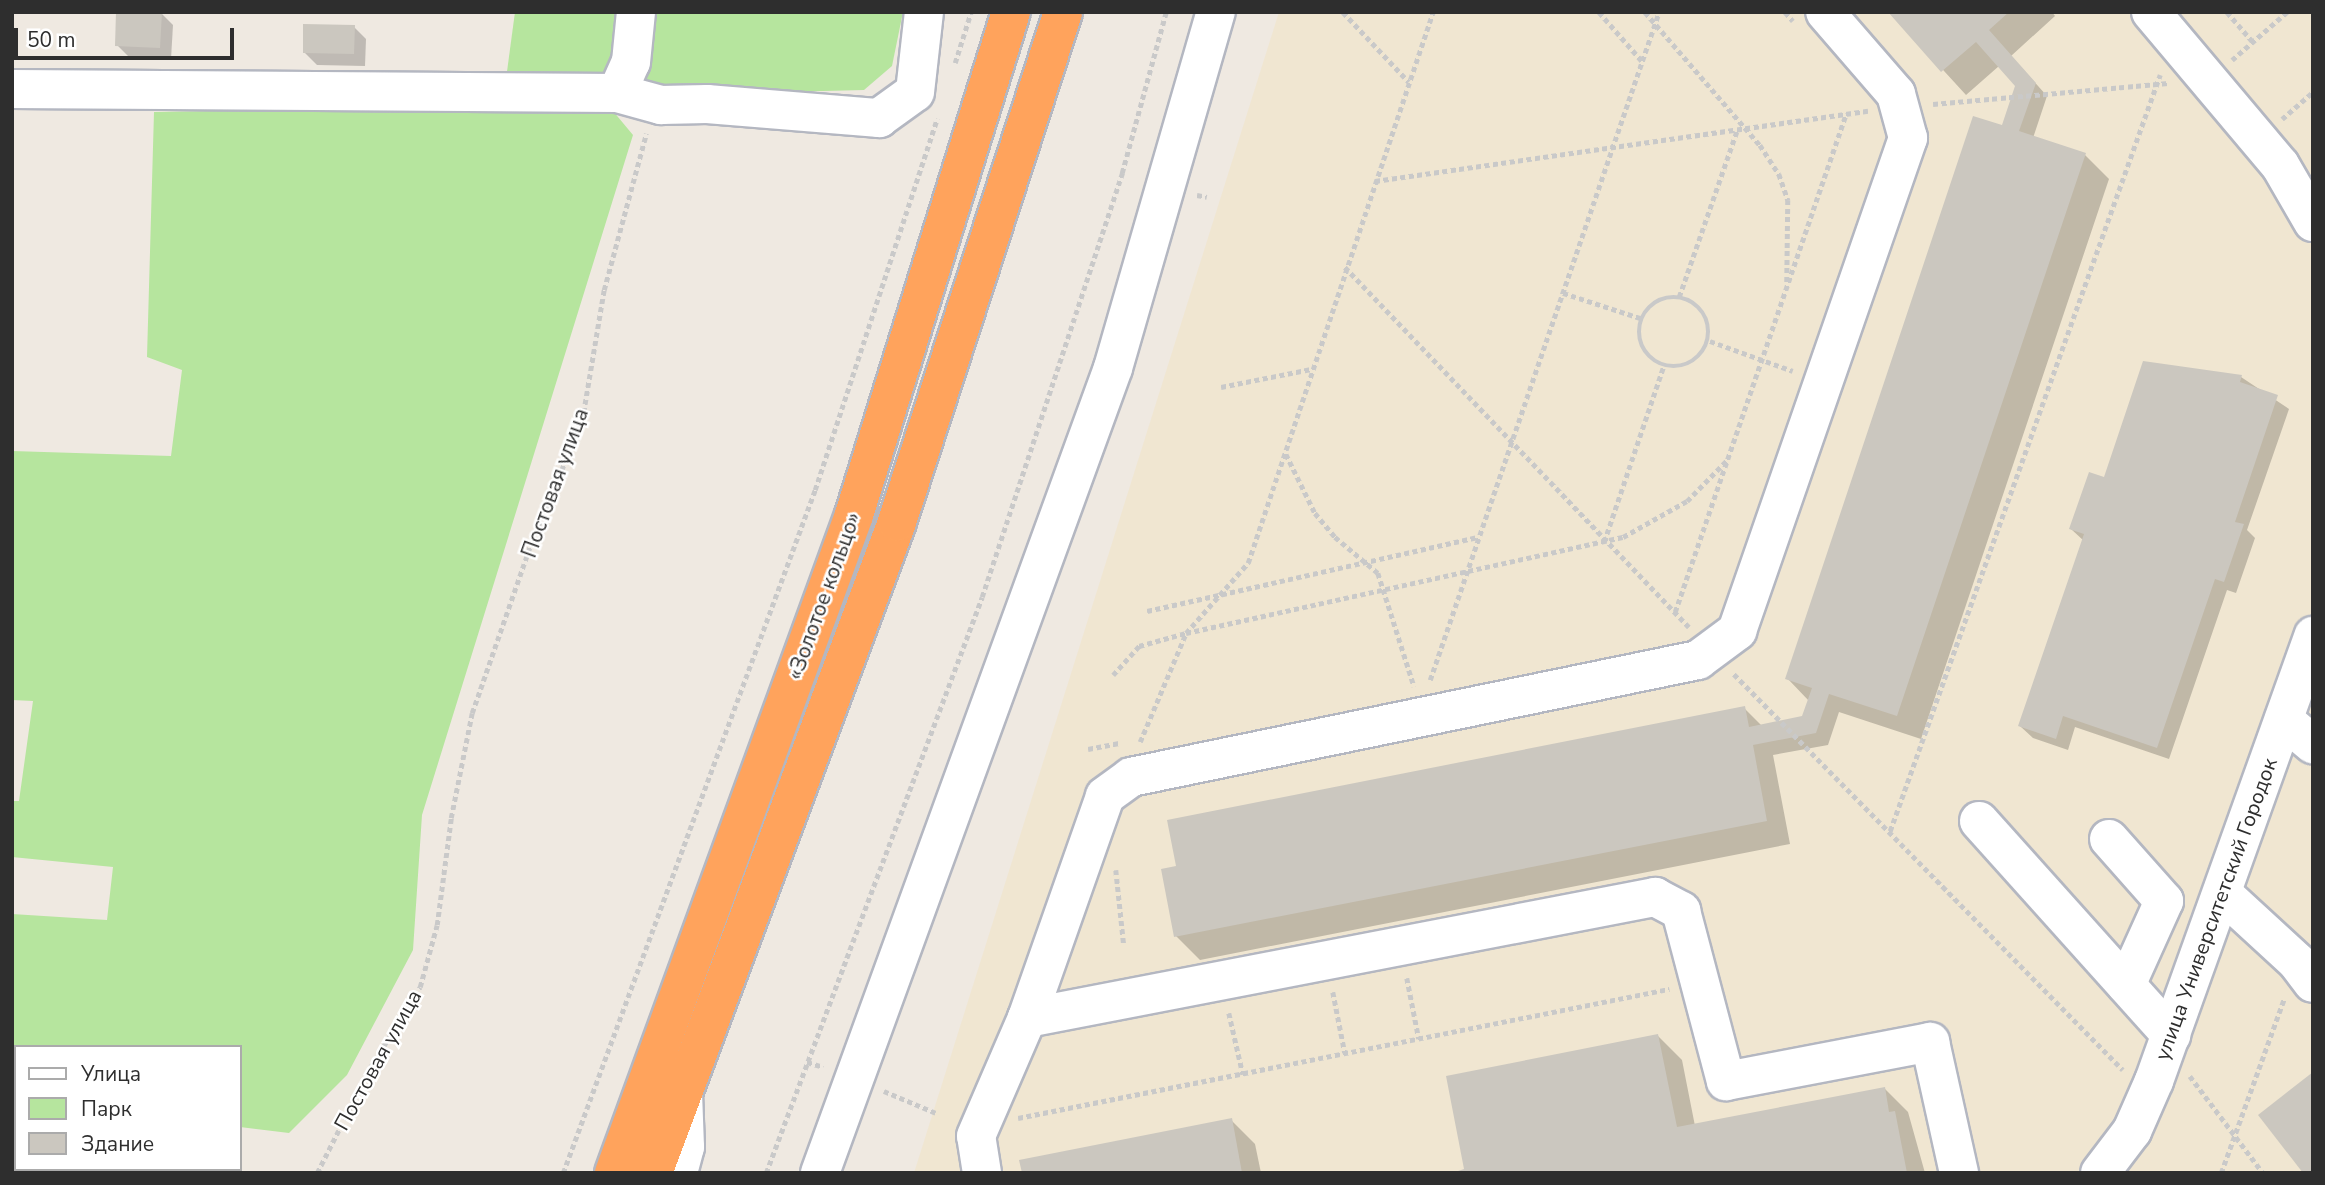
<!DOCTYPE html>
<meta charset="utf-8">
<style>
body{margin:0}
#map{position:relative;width:2325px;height:1185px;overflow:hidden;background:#efe9e1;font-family:"Nunito Sans",sans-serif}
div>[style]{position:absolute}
.education>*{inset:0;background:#f0e6d1}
.green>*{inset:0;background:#b6e59e}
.shadow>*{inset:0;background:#0003}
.building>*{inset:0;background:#cbc7bf}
.path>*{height:4.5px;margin-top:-2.25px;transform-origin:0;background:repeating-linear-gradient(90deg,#c9c9c9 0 5px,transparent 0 8.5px)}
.path>.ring{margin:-2.25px;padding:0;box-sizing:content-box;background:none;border:4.5px solid #c9c9c9;border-radius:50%}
.roads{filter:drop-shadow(2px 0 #b4b7c1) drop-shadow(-2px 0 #b4b7c1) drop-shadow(0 2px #b4b7c1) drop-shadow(0 -2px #b4b7c1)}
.minor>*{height:38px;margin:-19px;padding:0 19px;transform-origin:19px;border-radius:19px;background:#fff}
.highway>*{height:38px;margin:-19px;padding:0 19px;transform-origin:19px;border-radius:19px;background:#ffa35c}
span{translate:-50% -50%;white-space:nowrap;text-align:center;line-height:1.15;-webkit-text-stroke:5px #fff;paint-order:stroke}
.street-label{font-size:21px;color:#2e2e2e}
.frame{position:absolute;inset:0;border:14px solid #2e2e2e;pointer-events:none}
.legend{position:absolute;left:14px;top:1045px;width:228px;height:126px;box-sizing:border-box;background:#fff;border:2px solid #ababab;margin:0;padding:9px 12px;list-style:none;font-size:21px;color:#2e2e2e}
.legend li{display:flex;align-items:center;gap:14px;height:35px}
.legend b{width:35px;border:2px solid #ababab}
.scale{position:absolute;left:14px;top:28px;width:220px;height:32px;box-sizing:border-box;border:4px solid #2e2e2e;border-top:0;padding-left:9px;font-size:21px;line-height:24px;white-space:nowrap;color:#2e2e2e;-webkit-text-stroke:5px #fff;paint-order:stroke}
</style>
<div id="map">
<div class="education">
<i style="clip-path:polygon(1279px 12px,2313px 12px,2313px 1173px,914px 1173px)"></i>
</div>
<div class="green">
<i style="clip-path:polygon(515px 12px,903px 12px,892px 66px,864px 90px,651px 95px,506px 79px)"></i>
<i style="clip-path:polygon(494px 106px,613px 111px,633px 135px,422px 815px,413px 950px,347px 1075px,289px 1133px,240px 1127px,240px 1047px,16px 1047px,12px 1122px,12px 914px,107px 920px,113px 867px,12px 857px,12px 801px,19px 801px,33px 701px,12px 700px,12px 451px,171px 456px,182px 370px,147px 357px,154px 112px)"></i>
</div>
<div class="shadow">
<i style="clip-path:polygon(1890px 12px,2052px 12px,2055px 16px,2011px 56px,2047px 96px,2033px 138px,2085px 155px,2109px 179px,1921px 739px,1839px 712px,1828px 745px,1773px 755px,1790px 844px,1200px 960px,1176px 936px,1744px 708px,1762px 726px,1804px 718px,1809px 701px,1787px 678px,2009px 130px,2017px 86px,1999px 66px,1966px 95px)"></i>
<i style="clip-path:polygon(161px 13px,173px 25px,171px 59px,129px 57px,117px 45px)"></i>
<i style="clip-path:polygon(354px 27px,366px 39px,365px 66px,317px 65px,304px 52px)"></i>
<i style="clip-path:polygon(2241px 377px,2289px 409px,2247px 530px,2255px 538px,2236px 593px,2227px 590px,2169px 759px,2075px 727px,2068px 750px,2033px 738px,2020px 726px,2084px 541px,2071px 529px,2105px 479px)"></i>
<i style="clip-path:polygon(1658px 1036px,1682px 1060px,1695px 1126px,1884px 1088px,1908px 1112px,1925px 1173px,1454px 1173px,1466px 1170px)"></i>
<i style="clip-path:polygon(1231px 1120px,1255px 1144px,1261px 1173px,1023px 1173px)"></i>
</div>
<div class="building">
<i style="clip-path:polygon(116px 12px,162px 12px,160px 48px,115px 46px)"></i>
<i style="clip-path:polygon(1888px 12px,2009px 12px,1989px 30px,2036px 83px,2019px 131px,2086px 153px,1897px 716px,1829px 694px,1816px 733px,1753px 745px,1767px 821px,1174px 937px,1161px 869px,1176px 866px,1167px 820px,1745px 706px,1749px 727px,1802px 716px,1812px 688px,1785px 679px,1973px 116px,2002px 125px,2015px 86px,1976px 42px,1941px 72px)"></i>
<i style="clip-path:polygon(303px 24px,355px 25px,354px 54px,303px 53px)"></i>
<i style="clip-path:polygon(2143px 361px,2242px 375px,2240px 382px,2278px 395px,2235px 522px,2244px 524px,2224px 582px,2215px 579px,2157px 748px,2063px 716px,2056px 739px,2018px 726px,2084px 534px,2069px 529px,2089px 472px,2104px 477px)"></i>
<i style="clip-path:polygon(1658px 1034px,1677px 1127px,1885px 1087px,1889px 1112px,1895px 1111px,1907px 1173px,1452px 1173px,1464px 1169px,1446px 1076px)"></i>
<i style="clip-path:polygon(2313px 1072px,2313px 1173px,2303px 1173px,2258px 1115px)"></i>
<i style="clip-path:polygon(1232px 1118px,1242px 1173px,1022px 1173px,1019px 1160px)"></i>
</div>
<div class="path">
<i style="left:1343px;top:12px;width:96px;rotate:46.7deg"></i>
<i style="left:1599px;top:12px;width:65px;rotate:48.7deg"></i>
<i style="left:1645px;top:12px;width:176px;rotate:49.2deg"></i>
<i style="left:1760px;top:145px;width:35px;rotate:57deg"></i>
<i style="left:1779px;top:174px;width:28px;rotate:71deg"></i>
<i style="left:1788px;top:200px;width:83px;rotate:90.7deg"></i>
<i style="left:1785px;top:12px;width:12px;rotate:48deg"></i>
<i style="left:2227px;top:12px;width:40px;rotate:49deg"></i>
<i style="left:2232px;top:60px;width:73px;rotate:-41.1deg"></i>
<i style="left:955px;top:63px;width:53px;rotate:-72.6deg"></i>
<i style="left:1933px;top:104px;width:236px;rotate:-5.1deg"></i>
<i style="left:2282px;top:119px;width:41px;rotate:-41.1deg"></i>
<i style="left:1375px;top:181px;width:498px;rotate:-8.1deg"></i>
<i style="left:1197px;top:195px;width:10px;rotate:11deg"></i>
<i style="left:1345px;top:267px;width:498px;rotate:46.3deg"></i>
<i style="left:1563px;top:293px;width:84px;rotate:18deg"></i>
<i style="left:1679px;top:297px;width:177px;rotate:-70.8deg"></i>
<i class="ring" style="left:1639px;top:297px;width:65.5px;height:65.5px"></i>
<i style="left:1710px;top:341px;width:88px;rotate:19.9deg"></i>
<i style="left:1221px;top:387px;width:92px;rotate:-11.3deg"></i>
<i style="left:1286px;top:454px;width:66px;rotate:63.8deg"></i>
<i style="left:1315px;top:513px;width:31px;rotate:50deg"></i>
<i style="left:1335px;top:537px;width:56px;rotate:39.9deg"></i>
<i style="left:1378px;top:573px;width:119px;rotate:72.3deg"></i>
<i style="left:1604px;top:542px;width:187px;rotate:-71.3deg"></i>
<i style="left:1147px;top:611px;width:339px;rotate:-12.6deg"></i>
<i style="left:1675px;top:612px;width:527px;rotate:-71.05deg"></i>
<i style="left:1734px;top:674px;width:555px;rotate:45.51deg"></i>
<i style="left:1113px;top:675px;width:39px;rotate:-48deg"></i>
<i style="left:1139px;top:646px;width:49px;rotate:-15.5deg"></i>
<i style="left:1186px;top:633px;width:447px;rotate:-12.4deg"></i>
<i style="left:1623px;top:537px;width:73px;rotate:-29.4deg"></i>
<i style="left:1687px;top:501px;width:57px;rotate:-45.7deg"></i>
<i style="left:1430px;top:680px;width:706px;rotate:-71.08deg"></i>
<i style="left:1140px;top:742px;width:118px;rotate:-67.1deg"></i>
<i style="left:1186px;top:633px;width:94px;rotate:-48.5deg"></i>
<i style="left:1248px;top:563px;width:581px;rotate:-71.44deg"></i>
<i style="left:1088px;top:749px;width:33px;rotate:-11deg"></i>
<i style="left:1890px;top:831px;width:803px;rotate:-70.35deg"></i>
<i style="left:1116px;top:870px;width:76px;rotate:84deg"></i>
<i style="left:1407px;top:978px;width:62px;rotate:78.9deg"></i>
<i style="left:1333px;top:992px;width:62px;rotate:78.9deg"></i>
<i style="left:1229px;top:1013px;width:63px;rotate:77.1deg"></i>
<i style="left:807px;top:1062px;width:17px;rotate:17deg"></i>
<i style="left:2190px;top:1076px;width:121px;rotate:53deg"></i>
<i style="left:884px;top:1091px;width:56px;rotate:22.9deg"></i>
<i style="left:1018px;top:1118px;width:664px;rotate:-11.21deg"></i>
<i style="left:317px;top:1173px;width:118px;rotate:-63.2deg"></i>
<i style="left:370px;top:1068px;width:95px;rotate:-58.3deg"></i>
<i style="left:420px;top:987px;width:64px;rotate:-74.7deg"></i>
<i style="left:437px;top:925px;width:108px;rotate:-82.5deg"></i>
<i style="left:451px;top:818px;width:107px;rotate:-78.7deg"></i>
<i style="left:472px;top:713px;width:182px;rotate:-70.8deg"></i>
<i style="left:532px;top:541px;width:130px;rotate:-67.4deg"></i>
<i style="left:582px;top:421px;width:133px;rotate:-80.5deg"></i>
<i style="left:604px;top:290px;width:162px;rotate:-74.9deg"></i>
<i style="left:563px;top:1173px;width:728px;rotate:-69.75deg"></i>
<i style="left:815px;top:490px;width:391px;rotate:-71.8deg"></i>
<i style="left:766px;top:1173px;width:615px;rotate:-69.44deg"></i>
<i style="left:982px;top:597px;width:447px;rotate:-71.7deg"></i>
<i style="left:1122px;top:173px;width:167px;rotate:-74.7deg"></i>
<i style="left:2221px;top:1173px;width:185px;rotate:-70.1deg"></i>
</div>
<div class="roads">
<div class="minor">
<i style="left:2151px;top:12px;width:200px;rotate:49.9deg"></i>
<i style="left:2280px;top:165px;width:66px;rotate:59.9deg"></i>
<i style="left:12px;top:89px;width:605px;rotate:0.38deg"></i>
<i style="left:617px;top:93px;width:46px;rotate:15.3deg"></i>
<i style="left:661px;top:105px;width:46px;rotate:-1.2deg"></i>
<i style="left:707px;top:104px;width:173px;rotate:4.7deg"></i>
<i style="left:879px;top:118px;width:44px;rotate:-35.8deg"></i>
<i style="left:915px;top:92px;width:81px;rotate:-83.6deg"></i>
<i style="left:617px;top:93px;width:34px;rotate:-66deg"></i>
<i style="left:631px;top:62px;width:50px;rotate:-84.3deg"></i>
<i style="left:2284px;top:720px;width:38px;rotate:40deg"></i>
<i style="left:1979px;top:821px;width:288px;rotate:48.1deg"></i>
<i style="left:2109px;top:839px;width:83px;rotate:48.4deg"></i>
<i style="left:2164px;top:901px;width:92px;rotate:114.3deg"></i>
<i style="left:2222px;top:893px;width:102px;rotate:42.6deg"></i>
<i style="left:2297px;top:962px;width:26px;rotate:53deg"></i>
<i style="left:1027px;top:1018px;width:640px;rotate:-10.91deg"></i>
<i style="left:1655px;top:897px;width:30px;rotate:28deg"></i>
<i style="left:1681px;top:911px;width:176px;rotate:75.2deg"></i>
<i style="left:1726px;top:1081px;width:208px;rotate:-10.8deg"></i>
<i style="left:1930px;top:1042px;width:134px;rotate:77.5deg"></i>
<i style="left:678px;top:1173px;width:27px;rotate:-75deg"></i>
<i style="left:685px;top:1147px;width:55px;rotate:-92.1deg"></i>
<i style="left:820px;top:1173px;width:857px;rotate:-70deg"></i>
<i style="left:1113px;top:368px;width:371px;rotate:-73.9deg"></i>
<i style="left:982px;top:1173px;width:37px;rotate:-99deg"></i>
<i style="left:976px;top:1136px;width:129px;rotate:-66.6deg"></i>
<i style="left:1027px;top:1018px;width:235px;rotate:-70.6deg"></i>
<i style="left:1105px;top:796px;width:32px;rotate:-36deg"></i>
<i style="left:1131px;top:777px;width:579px;rotate:-11.66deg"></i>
<i style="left:1698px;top:660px;width:49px;rotate:-36.6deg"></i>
<i style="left:1737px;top:631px;width:522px;rotate:-70.87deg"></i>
<i style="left:1908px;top:138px;width:46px;rotate:-105.3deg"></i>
<i style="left:1896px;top:94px;width:108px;rotate:-130.9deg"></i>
<i style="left:2100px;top:1173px;width:53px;rotate:-52.7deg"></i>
<i style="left:2132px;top:1131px;width:55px;rotate:-66.3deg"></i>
<i style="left:2154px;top:1081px;width:473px;rotate:-70.3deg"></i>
</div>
<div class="highway">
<i style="left:614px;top:1173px;width:700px;rotate:-69.96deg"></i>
<i style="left:854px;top:515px;width:527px;rotate:-72.67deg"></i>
<i style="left:653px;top:1173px;width:695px;rotate:-69.45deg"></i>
<i style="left:897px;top:522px;width:536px;rotate:-71.97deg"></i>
</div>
</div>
<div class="street-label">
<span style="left:555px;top:483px;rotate:-70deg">Постовая улица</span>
<span style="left:824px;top:596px;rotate:-70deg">«Золотое кольцо»</span>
<span style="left:2216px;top:909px;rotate:-70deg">улица Университетский Городок</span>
<span style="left:378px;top:1060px;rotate:-61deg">Постовая улица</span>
</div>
<div class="frame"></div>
<ul class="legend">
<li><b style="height:9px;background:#fff"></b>Улица</li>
<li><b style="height:19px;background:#b6e59e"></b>Парк</li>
<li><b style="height:19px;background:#cbc7bf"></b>Здание</li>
</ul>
<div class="scale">50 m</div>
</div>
